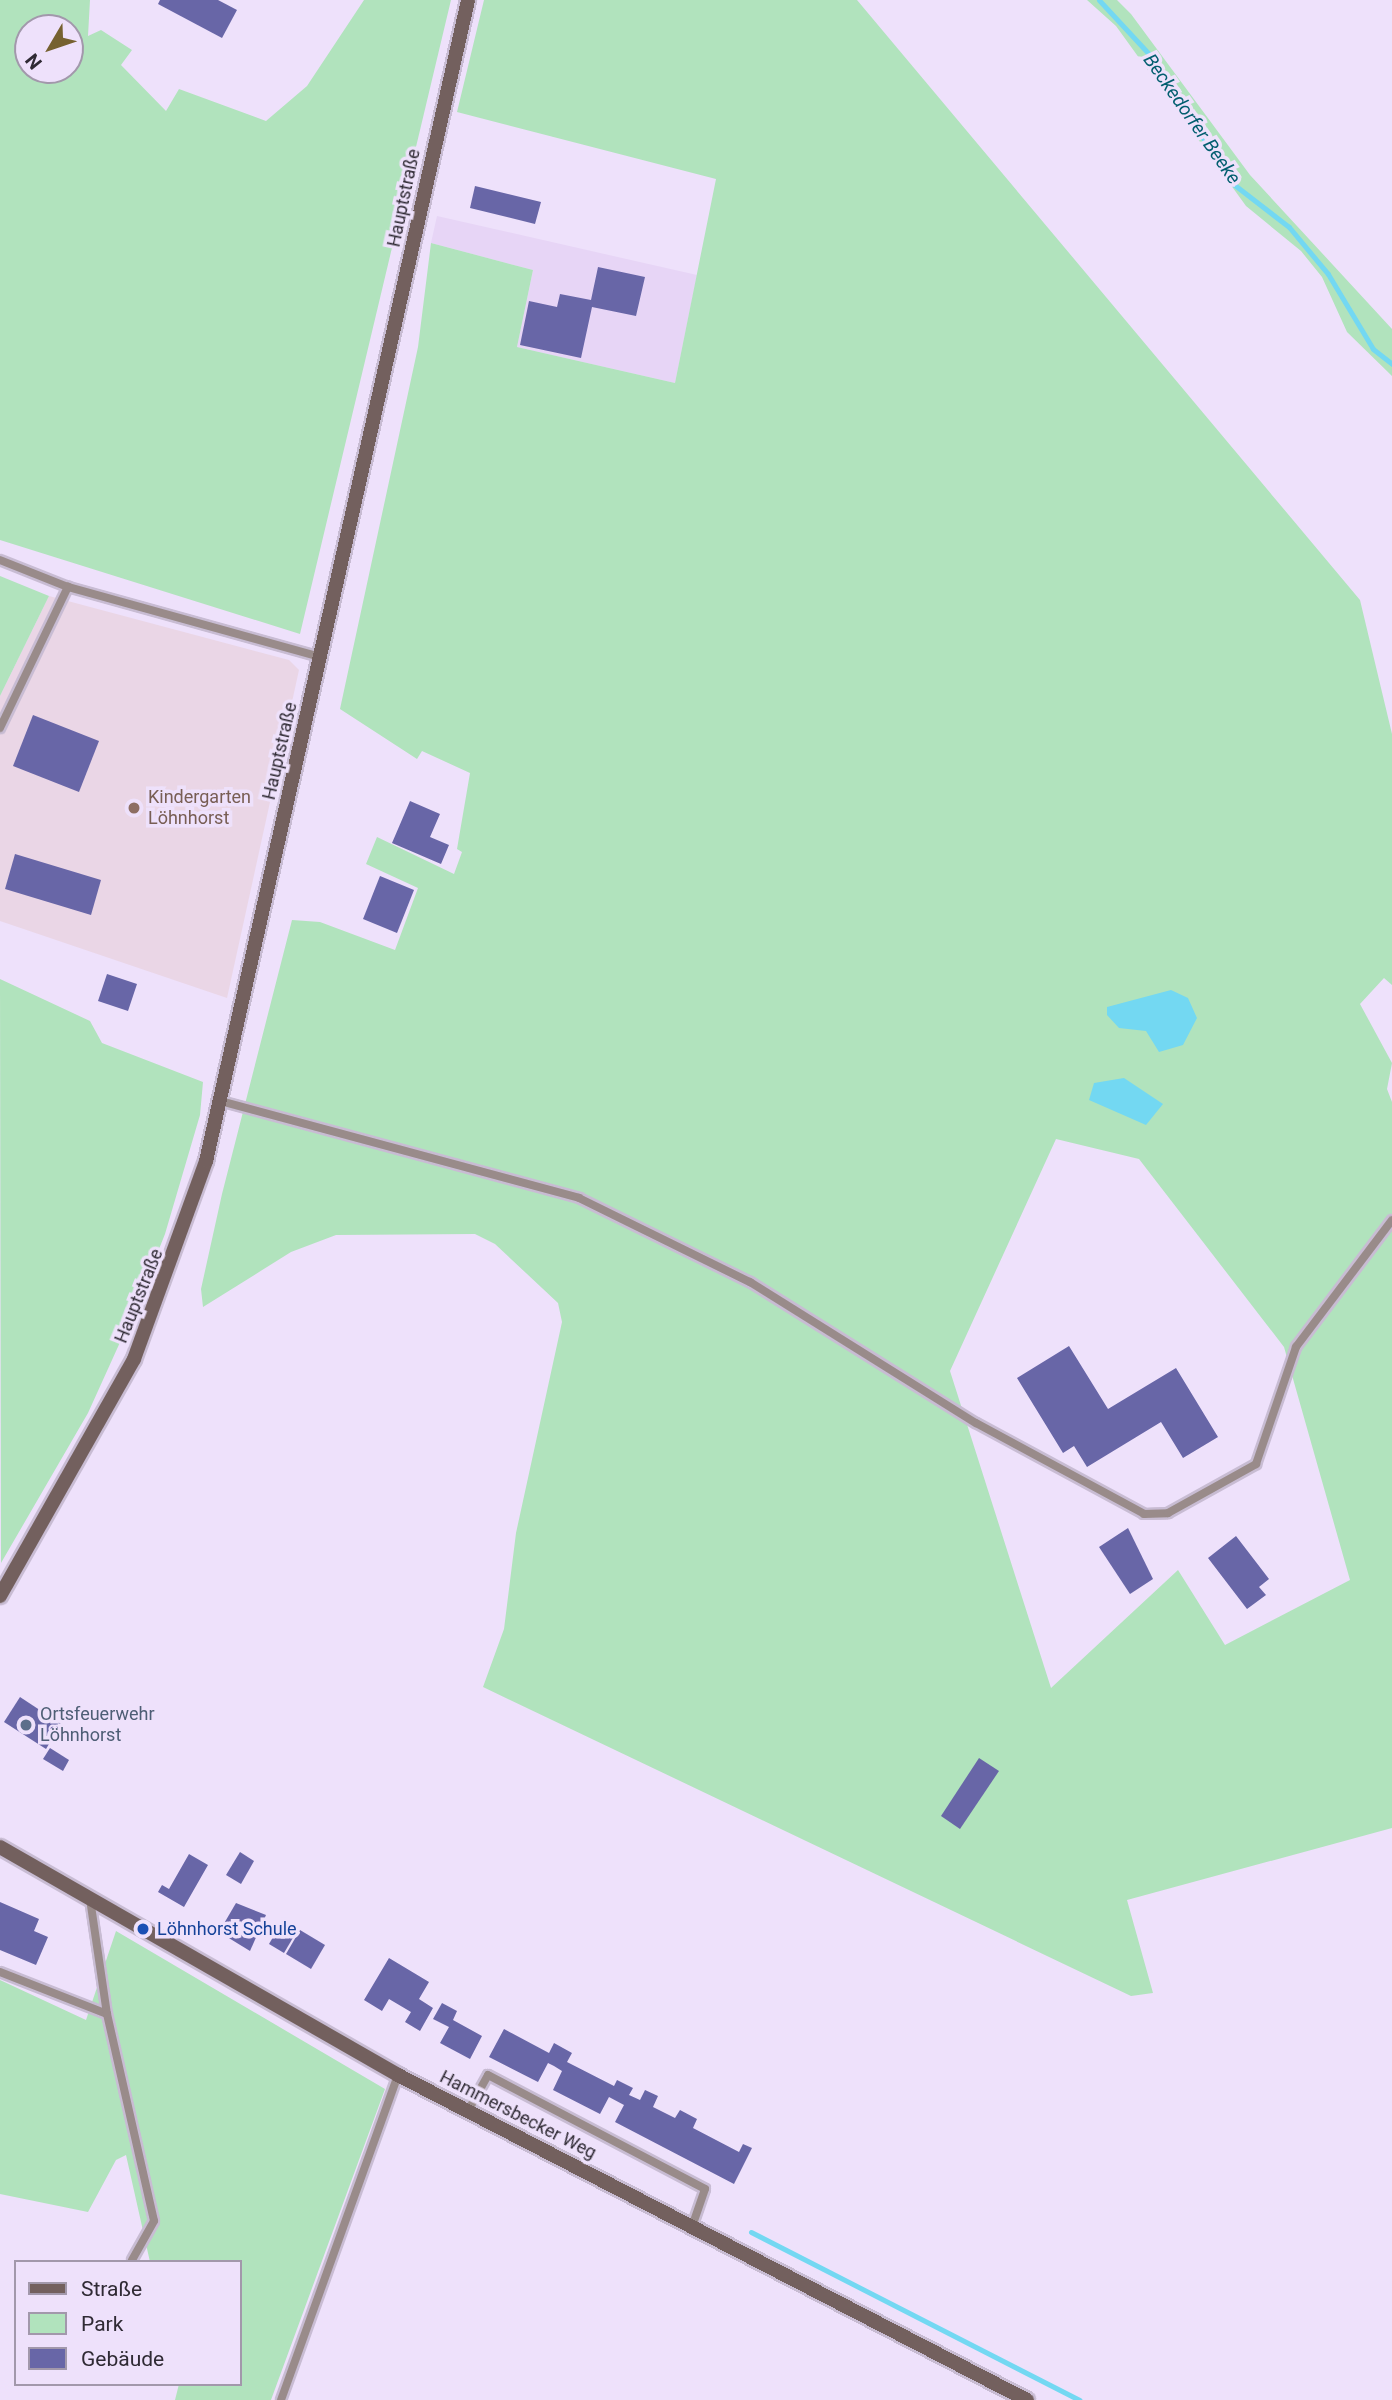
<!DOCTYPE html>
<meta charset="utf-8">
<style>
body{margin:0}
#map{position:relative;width:1392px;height:2400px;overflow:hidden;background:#eee1fb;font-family:Roboto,sans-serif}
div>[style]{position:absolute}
.commercial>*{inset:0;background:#ead6e6}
.built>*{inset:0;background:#e7d5f6}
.green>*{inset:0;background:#b1e3bd}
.water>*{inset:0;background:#73d8f2}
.stream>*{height:5px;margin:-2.5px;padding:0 2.5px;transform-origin:2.5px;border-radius:2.5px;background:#73d8f2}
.building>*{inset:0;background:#6866a7}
.roads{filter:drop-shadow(2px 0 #c8bcd3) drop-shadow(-2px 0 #c8bcd3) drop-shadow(0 2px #c8bcd3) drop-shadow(0 -2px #c8bcd3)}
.lane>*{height:8px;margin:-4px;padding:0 4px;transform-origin:4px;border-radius:4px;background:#998b8a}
.secondary>*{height:14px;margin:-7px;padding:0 7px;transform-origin:7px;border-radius:7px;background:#73605e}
.dots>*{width:19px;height:19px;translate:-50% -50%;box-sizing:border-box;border:4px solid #eee1fb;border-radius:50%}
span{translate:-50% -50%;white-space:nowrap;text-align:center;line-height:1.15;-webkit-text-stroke:7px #eee1fb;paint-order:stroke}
.street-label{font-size:18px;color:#2f2a34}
.education-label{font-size:18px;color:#785e54}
.left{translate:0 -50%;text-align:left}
.service-label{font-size:18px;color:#4e5e75}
.transit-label{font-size:18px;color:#164399}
.water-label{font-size:19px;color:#025e6f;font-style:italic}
.legend{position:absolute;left:14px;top:2260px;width:228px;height:126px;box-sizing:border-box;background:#eee1fb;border:2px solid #a298ab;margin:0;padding:9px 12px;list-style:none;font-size:21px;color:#2f2a34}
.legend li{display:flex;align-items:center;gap:14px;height:35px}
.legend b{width:35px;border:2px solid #a298ab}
.north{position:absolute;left:14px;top:14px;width:70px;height:70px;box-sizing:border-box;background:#eee1fb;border:2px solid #a298ab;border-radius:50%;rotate:231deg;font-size:19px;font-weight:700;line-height:28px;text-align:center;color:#2f2a34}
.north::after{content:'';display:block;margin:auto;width:24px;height:32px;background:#766130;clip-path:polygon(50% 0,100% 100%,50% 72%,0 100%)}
</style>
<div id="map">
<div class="commercial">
<i style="clip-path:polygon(49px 596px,289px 660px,299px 670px,227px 998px,0 921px,0 696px)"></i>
</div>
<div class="built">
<i style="clip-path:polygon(437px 216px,697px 275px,675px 383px,517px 347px,533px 270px,431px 243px)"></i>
</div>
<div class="green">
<i style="clip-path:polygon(evenodd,0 0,90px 0,88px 36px,101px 30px,132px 50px,121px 65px,166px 111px,179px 89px,266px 121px,307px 86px,364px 0,451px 0,300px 634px,0 540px,0 0,28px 28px,70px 28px,70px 70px,28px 70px,28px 28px)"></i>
<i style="clip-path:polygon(evenodd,484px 0,857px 0,1360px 600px,1392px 734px,1392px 985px,1384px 978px,1360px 1004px,1392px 1063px,1387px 1089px,1392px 1102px,1392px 1828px,1127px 1900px,1153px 1993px,1131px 1996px,483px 1687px,504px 1629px,516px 1533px,562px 1322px,558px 1303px,495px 1244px,475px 1234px,336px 1235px,291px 1252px,203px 1307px,201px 1289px,222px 1194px,292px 920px,320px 922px,395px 950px,418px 888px,366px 864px,377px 837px,454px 874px,462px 852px,457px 849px,470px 773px,422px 751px,417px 759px,340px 709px,418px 347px,431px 243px,533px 270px,517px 347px,675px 383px,716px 179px,457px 112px,484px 0,1056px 1139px,1139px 1159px,1284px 1347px,1350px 1580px,1225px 1645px,1178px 1570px,1051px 1688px,950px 1371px,1056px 1139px)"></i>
<i style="clip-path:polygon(1087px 0,1117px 0,1131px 14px,1250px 175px,1392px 329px,1392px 376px,1347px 332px,1322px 277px,1301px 251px,1246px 206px,1116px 26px)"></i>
<i style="clip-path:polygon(0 576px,49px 596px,0 696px)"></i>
<i style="clip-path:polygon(0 979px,90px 1021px,102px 1043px,203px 1082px,200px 1115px,165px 1234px,136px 1307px,88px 1413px,1px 1563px)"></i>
<i style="clip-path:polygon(116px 1931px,385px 2089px,271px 2400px,175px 2400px,179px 2384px,240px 2384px,240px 2262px,150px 2262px,126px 2155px,116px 2160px,88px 2212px,0 2194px,0 1980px,86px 2020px)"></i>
</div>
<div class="water">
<i style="clip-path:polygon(1171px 990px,1188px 998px,1197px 1018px,1183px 1045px,1159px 1052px,1146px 1031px,1119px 1028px,1107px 1015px,1107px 1007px)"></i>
<i style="clip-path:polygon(1124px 1078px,1163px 1104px,1146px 1125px,1089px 1100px,1094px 1083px)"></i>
</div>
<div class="stream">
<i style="left:1099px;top:0;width:75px;rotate:47.2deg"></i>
<i style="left:1150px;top:55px;width:152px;rotate:57.4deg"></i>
<i style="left:1232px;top:183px;width:72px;rotate:37.7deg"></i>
<i style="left:1289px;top:227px;width:61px;rotate:50.3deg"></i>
<i style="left:1328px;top:274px;width:87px;rotate:59deg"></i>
<i style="left:1373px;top:349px;width:24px;rotate:38deg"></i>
<i style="left:751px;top:2232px;width:369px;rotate:27.1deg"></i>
</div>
<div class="building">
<i style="clip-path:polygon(160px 0,218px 0,237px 10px,222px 38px,158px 4px)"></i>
<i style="clip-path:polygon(475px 186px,541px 202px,535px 224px,470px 208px)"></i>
<i style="clip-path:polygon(598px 267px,645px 277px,636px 316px,592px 307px,581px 358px,520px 345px,529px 301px,557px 307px,560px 294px,591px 300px)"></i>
<i style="clip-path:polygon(33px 715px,99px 741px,79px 792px,13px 766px)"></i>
<i style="clip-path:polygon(410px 801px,440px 814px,430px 837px,449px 845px,441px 864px,392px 843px)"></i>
<i style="clip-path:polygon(15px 854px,101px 880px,91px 915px,5px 889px)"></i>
<i style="clip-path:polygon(380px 876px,414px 890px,397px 933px,363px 919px)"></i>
<i style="clip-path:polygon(107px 974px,137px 984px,128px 1011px,98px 1001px)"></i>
<i style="clip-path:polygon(1069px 1346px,1108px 1409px,1176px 1368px,1218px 1437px,1183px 1458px,1161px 1422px,1087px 1467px,1074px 1446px,1063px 1453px,1017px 1378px)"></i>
<i style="clip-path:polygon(1128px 1528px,1153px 1579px,1130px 1594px,1099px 1547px)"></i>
<i style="clip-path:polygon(1236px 1536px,1269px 1579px,1259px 1587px,1266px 1595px,1247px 1609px,1208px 1558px)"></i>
<i style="clip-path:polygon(20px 1697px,61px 1724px,46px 1749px,4px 1722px)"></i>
<i style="clip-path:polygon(50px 1748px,69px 1760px,63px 1771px,43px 1759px)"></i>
<i style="clip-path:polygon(979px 1758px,999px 1771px,960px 1829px,941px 1816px)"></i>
<i style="clip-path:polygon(240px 1852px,254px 1861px,241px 1884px,226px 1875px)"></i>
<i style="clip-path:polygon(189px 1854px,208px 1865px,184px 1907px,158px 1892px,162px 1885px,169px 1889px)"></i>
<i style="clip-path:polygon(0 1902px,39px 1919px,34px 1931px,48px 1937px,36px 1965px,0 1950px)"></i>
<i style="clip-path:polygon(236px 1903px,266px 1915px,250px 1951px,219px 1932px)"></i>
<i style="clip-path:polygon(279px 1927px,294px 1936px,284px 1953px,269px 1944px)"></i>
<i style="clip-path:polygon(300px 1930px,325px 1945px,311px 1969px,286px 1954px)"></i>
<i style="clip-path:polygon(389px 1958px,429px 1982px,419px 1999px,433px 2008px,420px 2031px,405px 2022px,411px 2012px,389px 1999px,382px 2011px,364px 2000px)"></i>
<i style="clip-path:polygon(442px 2003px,457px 2011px,453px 2020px,482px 2036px,470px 2059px,440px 2043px,449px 2027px,433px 2019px)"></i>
<i style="clip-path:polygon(504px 2029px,549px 2053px,554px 2043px,572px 2053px,567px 2062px,614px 2086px,617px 2080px,633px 2088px,629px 2095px,640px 2100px,645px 2090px,658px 2096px,653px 2107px,675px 2118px,680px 2110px,697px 2119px,693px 2128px,739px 2152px,743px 2144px,752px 2148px,734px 2184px,615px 2122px,624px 2105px,609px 2097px,600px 2114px,553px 2090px,562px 2071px,554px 2066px,548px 2063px,538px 2082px,489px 2057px)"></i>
</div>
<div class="roads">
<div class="lane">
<i style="left:0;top:560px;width:73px;rotate:21.7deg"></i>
<i style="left:68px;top:587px;width:263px;rotate:15.5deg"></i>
<i style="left:0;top:728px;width:157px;rotate:-64.3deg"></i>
<i style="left:220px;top:1101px;width:372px;rotate:15.1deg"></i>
<i style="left:579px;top:1198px;width:191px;rotate:26.2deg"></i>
<i style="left:750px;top:1282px;width:266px;rotate:32deg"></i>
<i style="left:976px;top:1423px;width:191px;rotate:28.4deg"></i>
<i style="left:1144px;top:1514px;width:24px;rotate:-2deg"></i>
<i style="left:1168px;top:1513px;width:101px;rotate:-29.1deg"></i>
<i style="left:1256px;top:1464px;width:124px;rotate:-71.1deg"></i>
<i style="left:1296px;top:1347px;width:159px;rotate:-52.9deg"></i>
<i style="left:0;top:1972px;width:115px;rotate:21.4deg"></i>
<i style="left:107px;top:2014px;width:116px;rotate:-98.4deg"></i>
<i style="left:107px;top:2014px;width:212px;rotate:77.2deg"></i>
<i style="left:154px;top:2221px;width:45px;rotate:119.4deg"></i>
<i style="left:468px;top:2111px;width:41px;rotate:-60.9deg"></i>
<i style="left:488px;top:2075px;width:245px;rotate:27.7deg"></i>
<i style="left:705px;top:2189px;width:39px;rotate:109deg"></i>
<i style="left:281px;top:2400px;width:345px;rotate:-70.2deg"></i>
</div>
<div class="secondary">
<i style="left:0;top:1596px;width:272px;rotate:-60.5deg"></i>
<i style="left:134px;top:1359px;width:211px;rotate:-70deg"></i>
<i style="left:206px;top:1161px;width:1190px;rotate:-77.28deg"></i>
<i style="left:0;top:1847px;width:459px;rotate:29.8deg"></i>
<i style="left:398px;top:2075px;width:708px;rotate:27.33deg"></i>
</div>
</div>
<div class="dots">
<i style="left:134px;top:808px;background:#8d6e63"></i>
<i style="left:26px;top:1725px;background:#5c6f8a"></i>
<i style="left:143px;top:1929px;background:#1a4fb4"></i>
</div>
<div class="street-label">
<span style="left:404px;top:198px;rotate:-78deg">Hauptstraße</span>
<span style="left:280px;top:751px;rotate:-77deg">Hauptstraße</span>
<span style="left:139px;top:1296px;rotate:-68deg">Hauptstraße</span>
<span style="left:518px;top:2115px;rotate:27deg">Hammersbecker Weg</span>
</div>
<div class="education-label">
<span class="left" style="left:148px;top:808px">Kindergarten<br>Löhnhorst</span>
</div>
<div class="service-label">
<span class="left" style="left:40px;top:1725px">Ortsfeuerwehr<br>Löhnhorst</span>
</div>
<div class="transit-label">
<span class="left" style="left:157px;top:1929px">Löhnhorst Schule</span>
</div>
<div class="water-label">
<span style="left:1192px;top:119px;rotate:55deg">Beckedorfer Beeke</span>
</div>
<ul class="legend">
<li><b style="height:9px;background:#73605e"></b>Straße</li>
<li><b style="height:19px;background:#b1e3bd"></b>Park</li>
<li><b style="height:19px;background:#6866a7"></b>Gebäude</li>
</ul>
<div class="north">N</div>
</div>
